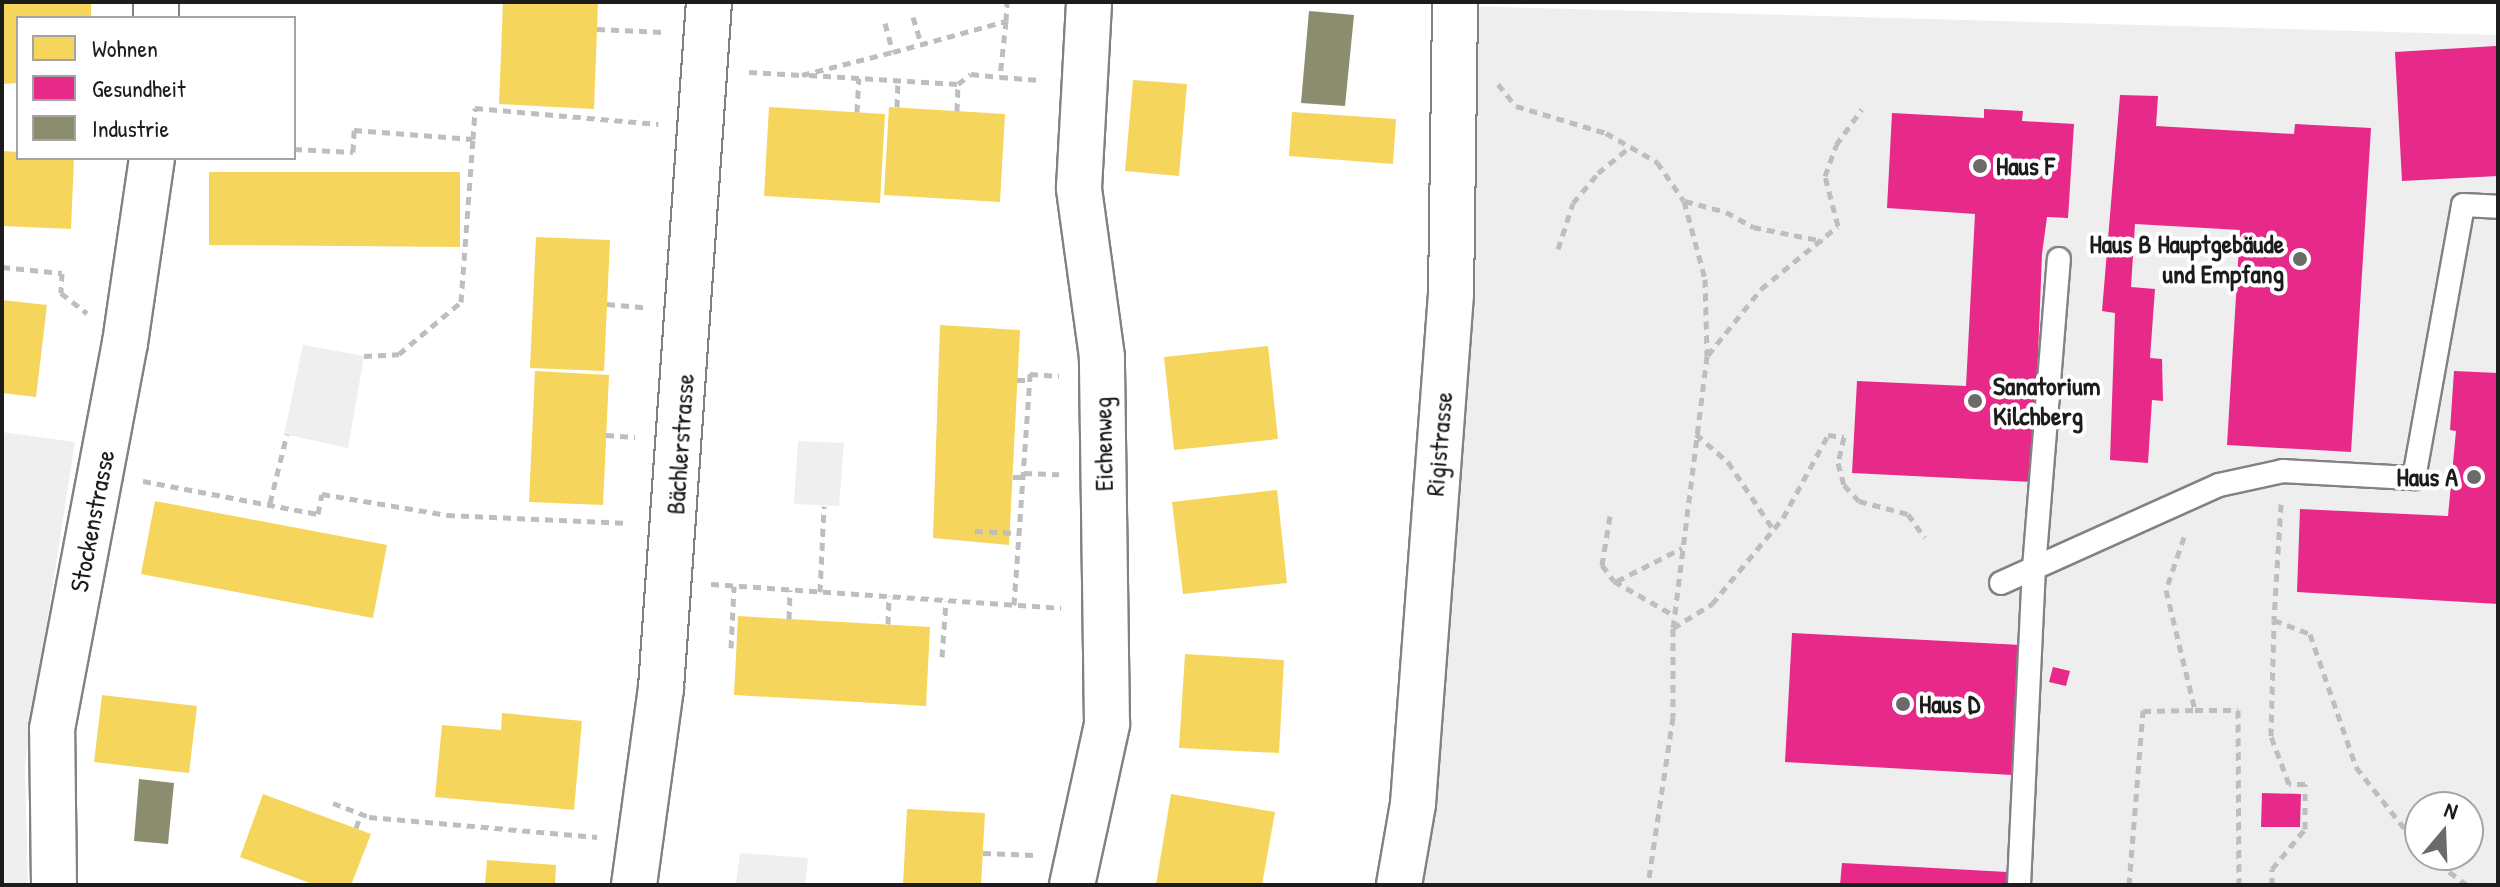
<!DOCTYPE html>
<meta charset="utf-8">
<style>
body{margin:0}
#map{position:relative;width:2500px;height:887px;overflow:hidden;background:#fff;font-family:"Patrick Hand",sans-serif}
div>[style]{position:absolute}
.built>*{inset:0;background:#eee}
.green>*{inset:0;background:#efefef}
.homes>*{inset:0;background:#f6d55c}
.health>*{inset:0;background:#e7298a}
.industry>*{inset:0;background:#8c8c6e}
.path>*{height:5px;margin-top:-2.5px;transform-origin:0;background:repeating-linear-gradient(90deg,#bebebe 0 8px,transparent 0 14px)}
.roads{filter:drop-shadow(2px 0 #828282) drop-shadow(-2px 0 #828282) drop-shadow(0 2px #828282) drop-shadow(0 -2px #828282)}
.lane>*{height:22px;margin:-11px;padding:0 11px;transform-origin:11px;border-radius:11px;background:#fff}
.street>*{height:44px;margin:-22px;padding:0 22px;transform-origin:22px;border-radius:22px;background:#fff}
.dots>*{width:22px;height:22px;translate:-50% -50%;box-sizing:border-box;border:4px solid #fff;border-radius:50%}
span{translate:-50% -50%;white-space:nowrap;text-align:center;line-height:1.15;-webkit-text-stroke:8px #fff;paint-order:stroke}
.poi-label{font-size:26px;color:#1c1c1c;font-weight:700}
.left{translate:0 -50%;text-align:left}
.right{translate:-100% -50%;text-align:right}
.street-label{font-size:26px;color:#1c1c1c}
.frame{position:absolute;inset:0;border:4px solid #1c1c1c;pointer-events:none}
.legend{position:absolute;left:16px;top:16px;width:280px;height:144px;box-sizing:border-box;background:#fff;border:2px solid #a4a4a4;margin:0;padding:10px 14px;list-style:none;font-size:24px;color:#1c1c1c}
.legend li{display:flex;align-items:center;gap:16px;height:40px}
.legend b{width:40px;border:2px solid #a4a4a4}
.north{position:absolute;left:2404px;top:791px;width:80px;height:80px;box-sizing:border-box;background:#fff;border:2px solid #a4a4a4;border-radius:50%;rotate:19deg;font-size:22px;font-weight:700;line-height:32px;text-align:center;color:#1c1c1c}
.north::after{content:'';display:block;margin:auto;width:28px;height:36px;background:#6b6b6b;clip-path:polygon(50% 0,100% 100%,50% 72%,0 100%)}
</style>
<div id="map">
<div class="built">
<i style="clip-path:polygon(evenodd,1465px 6px,2498px 35px,2498px 885px,1409px 885px,1465px 6px,2420px 807px,2468px 807px,2468px 855px,2420px 855px,2420px 807px)"></i>
</div>
<div class="green">
<i style="clip-path:polygon(303px 345px,364px 356px,348px 448px,284px 434px)"></i>
<i style="clip-path:polygon(2px 432px,75px 442px,25px 764px,28px 885px,2px 885px)"></i>
<i style="clip-path:polygon(798px 441px,844px 443px,839px 506px,794px 504px)"></i>
<i style="clip-path:polygon(740px 853px,808px 858px,805px 885px,736px 885px)"></i>
</div>
<div class="homes">
<i style="clip-path:polygon(2px 2px,91px 2px,91px 18px,18px 18px,18px 83px,2px 84px)"></i>
<i style="clip-path:polygon(503px 2px,598px 2px,594px 109px,499px 104px)"></i>
<i style="clip-path:polygon(1133px 80px,1187px 84px,1179px 176px,1125px 171px)"></i>
<i style="clip-path:polygon(769px 107px,885px 114px,880px 203px,764px 196px)"></i>
<i style="clip-path:polygon(889px 107px,1005px 114px,1000px 202px,884px 195px)"></i>
<i style="clip-path:polygon(1292px 112px,1396px 119px,1393px 164px,1289px 156px)"></i>
<i style="clip-path:polygon(2px 151px,18px 152px,18px 158px,74px 158px,71px 229px,2px 226px)"></i>
<i style="clip-path:polygon(209px 172px,460px 172px,460px 247px,209px 245px)"></i>
<i style="clip-path:polygon(536px 237px,610px 240px,604px 371px,530px 368px)"></i>
<i style="clip-path:polygon(2px 300px,47px 305px,36px 397px,2px 393px)"></i>
<i style="clip-path:polygon(940px 325px,1020px 330px,1009px 545px,933px 538px)"></i>
<i style="clip-path:polygon(1268px 346px,1278px 439px,1174px 450px,1164px 357px)"></i>
<i style="clip-path:polygon(535px 371px,609px 375px,603px 505px,529px 502px)"></i>
<i style="clip-path:polygon(1277px 490px,1287px 583px,1183px 594px,1172px 502px)"></i>
<i style="clip-path:polygon(155px 501px,387px 545px,373px 618px,141px 574px)"></i>
<i style="clip-path:polygon(738px 616px,930px 627px,926px 706px,734px 695px)"></i>
<i style="clip-path:polygon(1185px 654px,1284px 660px,1279px 753px,1179px 748px)"></i>
<i style="clip-path:polygon(102px 695px,197px 706px,189px 773px,94px 762px)"></i>
<i style="clip-path:polygon(502px 713px,582px 721px,574px 810px,435px 797px,442px 725px,501px 730px)"></i>
<i style="clip-path:polygon(263px 794px,371px 834px,351px 885px,315px 885px,240px 857px)"></i>
<i style="clip-path:polygon(1171px 794px,1275px 812px,1262px 885px,1156px 885px)"></i>
<i style="clip-path:polygon(907px 809px,985px 813px,981px 885px,903px 885px)"></i>
<i style="clip-path:polygon(487px 860px,556px 865px,555px 885px,485px 885px)"></i>
</div>
<div class="health">
<i style="clip-path:polygon(2496px 46px,2498px 176px,2402px 181px,2395px 52px)"></i>
<i style="clip-path:polygon(2120px 95px,2158px 96px,2156px 126px,2294px 134px,2295px 124px,2371px 128px,2351px 452px,2227px 445px,2240px 230px,2135px 224px,2131px 287px,2155px 289px,2150px 358px,2162px 359px,2163px 401px,2152px 400px,2148px 463px,2110px 460px,2115px 313px,2102px 311px)"></i>
<i style="clip-path:polygon(1984px 109px,2023px 111px,2022px 121px,2074px 124px,2068px 218px,2047px 217px,2042px 254px,2033px 482px,1852px 473px,1857px 381px,1966px 386px,1975px 214px,1887px 208px,1892px 113px,1984px 118px)"></i>
<i style="clip-path:polygon(2454px 371px,2498px 373px,2498px 604px,2297px 592px,2300px 509px,2448px 516px,2456px 431px,2450px 430px)"></i>
<i style="clip-path:polygon(1792px 633px,2021px 645px,2012px 775px,1785px 762px)"></i>
<i style="clip-path:polygon(2053px 667px,2070px 671px,2066px 686px,2049px 682px)"></i>
<i style="clip-path:polygon(2262px 793px,2301px 794px,2300px 827px,2261px 827px)"></i>
<i style="clip-path:polygon(1842px 863px,2007px 872px,2007px 885px,1840px 885px)"></i>
</div>
<div class="industry">
<i style="clip-path:polygon(1309px 11px,1354px 15px,1345px 106px,1301px 103px)"></i>
<i style="clip-path:polygon(139px 779px,174px 783px,168px 844px,134px 841px)"></i>
</div>
<div class="path">
<i style="left:913px;top:17px;width:28px;rotate:73deg"></i>
<i style="left:1006px;top:21px;width:56px;rotate:96.1deg"></i>
<i style="left:1000px;top:77px;width:40px;rotate:4.3deg"></i>
<i style="left:885px;top:23px;width:30px;rotate:75deg"></i>
<i style="left:597px;top:29px;width:67px;rotate:2.6deg"></i>
<i style="left:749px;top:72px;width:53px;rotate:3.2deg"></i>
<i style="left:802px;top:75px;width:94px;rotate:-14.2deg"></i>
<i style="left:893px;top:52px;width:117px;rotate:-15.3deg"></i>
<i style="left:1006px;top:21px;width:19px;rotate:-87deg"></i>
<i style="left:809px;top:75px;width:149px;rotate:3.5deg"></i>
<i style="left:958px;top:84px;width:16px;rotate:-38deg"></i>
<i style="left:971px;top:74px;width:29px;rotate:6deg"></i>
<i style="left:1498px;top:84px;width:28px;rotate:51deg"></i>
<i style="left:1516px;top:106px;width:94px;rotate:16.7deg"></i>
<i style="left:1606px;top:133px;width:59px;rotate:29.6deg"></i>
<i style="left:1657px;top:162px;width:47px;rotate:55.3deg"></i>
<i style="left:1684px;top:201px;width:81px;rotate:74.9deg"></i>
<i style="left:1705px;top:279px;width:77px;rotate:88.5deg"></i>
<i style="left:1707px;top:356px;width:274px;rotate:97.1deg"></i>
<i style="left:1673px;top:628px;width:89px;rotate:90deg"></i>
<i style="left:1673px;top:717px;width:170px;rotate:98.5deg"></i>
<i style="left:897px;top:107px;width:27px;rotate:-88deg"></i>
<i style="left:957px;top:111px;width:27px;rotate:-88deg"></i>
<i style="left:857px;top:112px;width:34px;rotate:-87deg"></i>
<i style="left:294px;top:149px;width:59px;rotate:2.9deg"></i>
<i style="left:353px;top:152px;width:22px;rotate:-87deg"></i>
<i style="left:354px;top:130px;width:119px;rotate:4.3deg"></i>
<i style="left:473px;top:139px;width:31px;rotate:-86deg"></i>
<i style="left:475px;top:108px;width:184px;rotate:5deg"></i>
<i style="left:1685px;top:201px;width:42px;rotate:15deg"></i>
<i style="left:1726px;top:212px;width:31px;rotate:29deg"></i>
<i style="left:1753px;top:227px;width:71px;rotate:11.3deg"></i>
<i style="left:1558px;top:249px;width:48px;rotate:-71.9deg"></i>
<i style="left:1573px;top:203px;width:39px;rotate:-50deg"></i>
<i style="left:1598px;top:173px;width:41px;rotate:-39.1deg"></i>
<i style="left:2px;top:267px;width:60px;rotate:5.7deg"></i>
<i style="left:62px;top:273px;width:20px;rotate:93deg"></i>
<i style="left:61px;top:293px;width:33px;rotate:38deg"></i>
<i style="left:607px;top:304px;width:37px;rotate:5deg"></i>
<i style="left:1708px;top:355px;width:85px;rotate:-51.2deg"></i>
<i style="left:1761px;top:289px;width:99px;rotate:-39.3deg"></i>
<i style="left:1838px;top:226px;width:52px;rotate:-104.6deg"></i>
<i style="left:1825px;top:176px;width:33px;rotate:-70deg"></i>
<i style="left:1836px;top:145px;width:44px;rotate:-54.2deg"></i>
<i style="left:364px;top:356px;width:35px;rotate:-3deg"></i>
<i style="left:399px;top:354px;width:81px;rotate:-40deg"></i>
<i style="left:461px;top:302px;width:163px;rotate:-85.8deg"></i>
<i style="left:1017px;top:380px;width:12px"></i>
<i style="left:1696px;top:434px;width:43px;rotate:41.2deg"></i>
<i style="left:1728px;top:462px;width:81px;rotate:56.1deg"></i>
<i style="left:606px;top:435px;width:29px;rotate:4deg"></i>
<i style="left:1024px;top:473px;width:35px;rotate:2deg"></i>
<i style="left:1013px;top:477px;width:11px"></i>
<i style="left:143px;top:481px;width:178px;rotate:10.7deg"></i>
<i style="left:318px;top:514px;width:20px;rotate:-79deg"></i>
<i style="left:322px;top:494px;width:127px;rotate:9.5deg"></i>
<i style="left:447px;top:515px;width:182px;rotate:2.5deg"></i>
<i style="left:270px;top:503px;width:71px;rotate:-76.2deg"></i>
<i style="left:2281px;top:504px;width:116px;rotate:93.5deg"></i>
<i style="left:2274px;top:620px;width:39px;rotate:21deg"></i>
<i style="left:2310px;top:634px;width:141px;rotate:70.9deg"></i>
<i style="left:2356px;top:767px;width:103px;rotate:51.7deg"></i>
<i style="left:1610px;top:516px;width:50px;rotate:99.3deg"></i>
<i style="left:1602px;top:565px;width:20px;rotate:53deg"></i>
<i style="left:1614px;top:581px;width:70px;rotate:29.8deg"></i>
<i style="left:975px;top:531px;width:42px;rotate:2.7deg"></i>
<i style="left:2184px;top:537px;width:56px;rotate:108.8deg"></i>
<i style="left:2166px;top:590px;width:123px;rotate:76.4deg"></i>
<i style="left:1617px;top:581px;width:73px;rotate:-26.9deg"></i>
<i style="left:711px;top:584px;width:351px;rotate:3.9deg"></i>
<i style="left:820px;top:592px;width:86px;rotate:-87.3deg"></i>
<i style="left:1014px;top:605px;width:232px;rotate:-86deg"></i>
<i style="left:1030px;top:374px;width:29px;rotate:4deg"></i>
<i style="left:789px;top:619px;width:29px;rotate:-88deg"></i>
<i style="left:888px;top:624px;width:28px;rotate:-88deg"></i>
<i style="left:1673px;top:628px;width:46px;rotate:-31.6deg"></i>
<i style="left:1712px;top:604px;width:112px;rotate:-50.5deg"></i>
<i style="left:1783px;top:518px;width:94px;rotate:-61.5deg"></i>
<i style="left:1828px;top:435px;width:16px;rotate:7deg"></i>
<i style="left:1844px;top:437px;width:27px;rotate:103deg"></i>
<i style="left:1838px;top:463px;width:23px;rotate:75deg"></i>
<i style="left:1844px;top:485px;width:22px;rotate:47deg"></i>
<i style="left:1859px;top:501px;width:51px;rotate:14.9deg"></i>
<i style="left:1908px;top:514px;width:29px;rotate:55deg"></i>
<i style="left:731px;top:648px;width:62px;rotate:-87.2deg"></i>
<i style="left:942px;top:657px;width:56px;rotate:-85.9deg"></i>
<i style="left:333px;top:803px;width:39px;rotate:21deg"></i>
<i style="left:369px;top:817px;width:229px;rotate:5deg"></i>
<i style="left:356px;top:828px;width:15px;rotate:-70deg"></i>
<i style="left:983px;top:853px;width:51px;rotate:2.2deg"></i>
<i style="left:2427px;top:855px;width:50px;rotate:36.9deg"></i>
<i style="left:2129px;top:885px;width:175px;rotate:-85.4deg"></i>
<i style="left:2143px;top:711px;width:52px;rotate:-1.1deg"></i>
<i style="left:2195px;top:710px;width:43px"></i>
<i style="left:2238px;top:710px;width:175px;rotate:89.7deg"></i>
<i style="left:2272px;top:885px;width:16px;rotate:-90deg"></i>
<i style="left:2272px;top:869px;width:52px;rotate:-50.5deg"></i>
<i style="left:2305px;top:829px;width:45px;rotate:-90deg"></i>
<i style="left:2305px;top:784px;width:16px;rotate:180deg"></i>
<i style="left:2289px;top:784px;width:51px;rotate:-110.6deg"></i>
<i style="left:2271px;top:736px;width:116px;rotate:-88.5deg"></i>
</div>
<div class="roads">
<div class="lane">
<i style="left:2001px;top:583px;width:239px;rotate:-24.2deg"></i>
<i style="left:2219px;top:485px;width:66px;rotate:-12.3deg"></i>
<i style="left:2283px;top:471px;width:131px;rotate:3.1deg"></i>
<i style="left:2414px;top:478px;width:277px;rotate:-79.8deg"></i>
<i style="left:2463px;top:205px;width:35px;rotate:3deg"></i>
<i style="left:2019px;top:885px;width:317px;rotate:-87.3deg"></i>
<i style="left:2034px;top:568px;width:310px;rotate:-85.4deg"></i>
</div>
<div class="street">
<i style="left:156px;top:18px;width:16px;rotate:-90deg"></i>
<i style="left:54px;top:885px;width:156px;rotate:-90.7deg"></i>
<i style="left:52px;top:729px;width:393px;rotate:-79.3deg"></i>
<i style="left:125px;top:343px;width:187px;rotate:-81.7deg"></i>
<i style="left:634px;top:885px;width:199px;rotate:-82.2deg"></i>
<i style="left:661px;top:688px;width:688px;rotate:-86deg"></i>
<i style="left:1072px;top:885px;width:165px;rotate:-77.7deg"></i>
<i style="left:1107px;top:724px;width:367px;rotate:-90.8deg"></i>
<i style="left:1102px;top:357px;width:171px;rotate:-97.8deg"></i>
<i style="left:1079px;top:188px;width:186px;rotate:-86.9deg"></i>
<i style="left:1399px;top:885px;width:82px;rotate:-80.2deg"></i>
<i style="left:1413px;top:804px;width:511px;rotate:-85.74deg"></i>
<i style="left:1451px;top:294px;width:292px;rotate:-89.2deg"></i>
</div>
</div>
<div class="dots">
<i style="left:1980px;top:166px;background:#6b6b6b"></i>
<i style="left:2300px;top:259px;background:#6b6b6b"></i>
<i style="left:1975px;top:401px;background:#6b6b6b"></i>
<i style="left:2474px;top:477px;background:#6b6b6b"></i>
<i style="left:1903px;top:704px;background:#6b6b6b"></i>
</div>
<div class="poi-label">
<span class="left" style="left:1996px;top:166px">Haus F</span>
<span class="right" style="left:2284px;top:259px">Haus B Hauptgebäude<br>und Empfang</span>
<span class="left" style="left:1993px;top:401px">Sanatorium<br>Kilchberg</span>
<span class="right" style="left:2458px;top:477px">Haus A</span>
<span class="left" style="left:1919px;top:704px">Haus D</span>
</div>
<div class="street-label">
<span style="left:680px;top:444px;rotate:-86deg">Bächlerstrasse</span>
<span style="left:1103px;top:444px;rotate:-91deg">Eichenweg</span>
<span style="left:1439px;top:444px;rotate:-85deg">Rigistrasse</span>
<span style="left:92px;top:521px;rotate:-79deg">Stockenstrasse</span>
</div>
<div class="frame"></div>
<ul class="legend">
<li><b style="height:22px;background:#f6d55c"></b>Wohnen</li>
<li><b style="height:22px;background:#e7298a"></b>Gesundheit</li>
<li><b style="height:22px;background:#8c8c6e"></b>Industrie</li>
</ul>
<div class="north">N</div>
</div>
